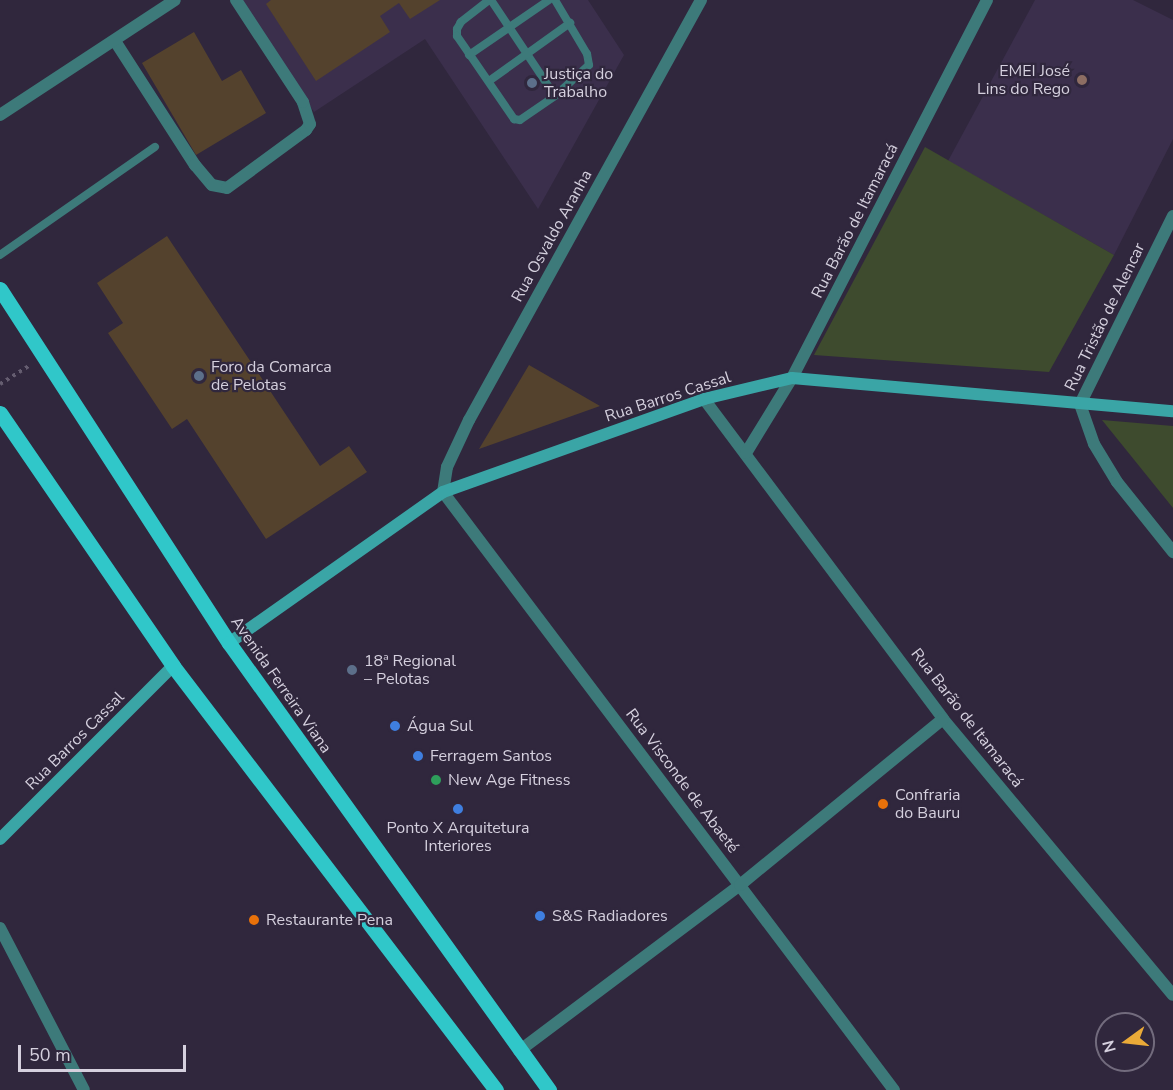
<!DOCTYPE html>
<meta charset="utf-8">
<style>
body{margin:0}
#map{position:relative;width:1173px;height:1090px;overflow:hidden;background:#30273d;font-family:"Nunito Sans",sans-serif}
div>[style]{position:absolute}
.built>*{inset:0;background:#3b2f4c}
.green>*{inset:0;background:#3e4b2e}
.building>*{inset:0;background:#54422d}
.path>*{height:4px;margin-top:-2px;transform-origin:0;background:repeating-linear-gradient(90deg,#655d70 0 3px,transparent 0 7.5px)}
.lane>*{height:8px;margin:-4px;padding:0 4px;transform-origin:4px;border-radius:4px;background:#3d7a7a}
.street>*{height:12px;margin:-6px;padding:0 6px;transform-origin:6px;border-radius:6px;background:#3d7a7a}
.secondary>*{height:12px;margin:-6px;padding:0 6px;transform-origin:6px;border-radius:6px;background:#3aa5a6}
.primary>*{height:15px;margin:-7.5px;padding:0 7.5px;transform-origin:7.5px;border-radius:7.5px;background:#30c7c9}
.dots>*{width:16px;height:16px;translate:-50% -50%;box-sizing:border-box;border:3px solid #30273d;border-radius:50%}
span{translate:-50% -50%;white-space:nowrap;text-align:center;line-height:1.15;-webkit-text-stroke:4.5px #30273d;paint-order:stroke}
.poi-label{font-size:16px;color:#d5d0de}
.right{translate:-100% -50%;text-align:right}
.left{translate:0 -50%;text-align:left}
.street-label{font-size:16px;color:#d5d0de}
.north{position:absolute;left:1095px;top:1012px;width:60px;height:60px;box-sizing:border-box;background:#30273d;border:2px solid #726b7d;border-radius:50%;rotate:255deg;font-size:16px;font-weight:700;line-height:24px;text-align:center;color:#d5d0de}
.north::after{content:'';display:block;margin:auto;width:21px;height:27px;background:#eaaa38;clip-path:polygon(50% 0,100% 100%,50% 72%,0 100%)}
.scale{position:absolute;left:18px;top:1045px;width:168px;height:27px;box-sizing:border-box;border:3px solid #d5d0de;border-top:0;padding-left:8px;font-size:18px;line-height:21px;white-space:nowrap;color:#d5d0de;-webkit-text-stroke:4px #30273d;paint-order:stroke}
</style>
<div id="map">
<div class="built">
<i style="clip-path:polygon(240px 0,588px 0,624px 55px,538px 209px,425px 39px,314px 112px)"></i>
<i style="clip-path:polygon(1035px 0,1133px 0,1173px 20px,1173px 139px,1114px 255px,948px 161px)"></i>
</div>
<div class="green">
<i style="clip-path:polygon(925px 147px,1114px 255px,1049px 372px,814px 355px)"></i>
<i style="clip-path:polygon(1102px 420px,1173px 426px,1173px 508px)"></i>
</div>
<div class="building">
<i style="clip-path:polygon(271px 0,440px 0,410px 19px,399px 3px,380px 16px,390px 32px,316px 81px,266px 4px)"></i>
<i style="clip-path:polygon(194px 32px,222px 81px,241px 70px,266px 113px,196px 155px,142px 63px)"></i>
<i style="clip-path:polygon(167px 236px,320px 466px,349px 446px,367px 472px,266px 539px,187px 419px,172px 429px,108px 333px,123px 323px,97px 283px)"></i>
<i style="clip-path:polygon(529px 365px,600px 406px,479px 449px)"></i>
</div>
<div class="path">
<i style="left:0;top:384px;width:36px;rotate:-32deg"></i>
</div>
<div class="lane">
<i style="left:489px;top:0;width:36px;rotate:142deg"></i>
<i style="left:461px;top:22px;width:8px;rotate:120deg"></i>
<i style="left:457px;top:29px;width:7px;rotate:90deg"></i>
<i style="left:457px;top:36px;width:101px;rotate:55.5deg"></i>
<i style="left:514px;top:119px;width:6px;rotate:9deg"></i>
<i style="left:520px;top:120px;width:42px;rotate:-34.4deg"></i>
<i style="left:555px;top:96px;width:46px;rotate:-42.4deg"></i>
<i style="left:589px;top:65px;width:11px;rotate:-100deg"></i>
<i style="left:587px;top:54px;width:63px;rotate:-120.7deg"></i>
<i style="left:491px;top:0;width:115px;rotate:56.3deg"></i>
<i style="left:469px;top:55px;width:97px;rotate:-34.5deg"></i>
<i style="left:489px;top:81px;width:100px;rotate:-35.6deg"></i>
<i style="left:0;top:255px;width:189px;rotate:-34.9deg"></i>
</div>
<div class="street">
<i style="left:701px;top:0;width:480px;rotate:118.9deg"></i>
<i style="left:469px;top:420px;width:52px;rotate:115.1deg"></i>
<i style="left:447px;top:467px;width:25px;rotate:99deg"></i>
<i style="left:443px;top:492px;width:749px;rotate:52.98deg"></i>
<i style="left:115px;top:41px;width:148px;rotate:57.2deg"></i>
<i style="left:195px;top:165px;width:26px;rotate:50deg"></i>
<i style="left:212px;top:185px;width:15px;rotate:11deg"></i>
<i style="left:227px;top:188px;width:98px;rotate:-36.3deg"></i>
<i style="left:306px;top:130px;width:7px;rotate:-56deg"></i>
<i style="left:310px;top:124px;width:23px;rotate:-108deg"></i>
<i style="left:303px;top:102px;width:122px;rotate:-123.3deg"></i>
<i style="left:0;top:115px;width:209px;rotate:-33.3deg"></i>
<i style="left:1173px;top:216px;width:210px;rotate:116.3deg"></i>
<i style="left:1080px;top:404px;width:42px;rotate:70.7deg"></i>
<i style="left:1094px;top:444px;width:44px;rotate:58.8deg"></i>
<i style="left:1117px;top:482px;width:90px;rotate:51.3deg"></i>
<i style="left:704px;top:399px;width:399px;rotate:53.2deg"></i>
<i style="left:943px;top:719px;width:359px;rotate:50.2deg"></i>
<i style="left:746px;top:453px;width:88px;rotate:-58.5deg"></i>
<i style="left:792px;top:378px;width:425px;rotate:-62.7deg"></i>
<i style="left:0;top:928px;width:182px;rotate:62.6deg"></i>
<i style="left:519px;top:1051px;width:276px;rotate:-36.9deg"></i>
<i style="left:740px;top:885px;width:262px;rotate:-39.3deg"></i>
</div>
<div class="secondary">
<i style="left:229px;top:643px;width:262px;rotate:-35.2deg"></i>
<i style="left:443px;top:492px;width:277px;rotate:-19.6deg"></i>
<i style="left:704px;top:399px;width:90px;rotate:-13.4deg"></i>
<i style="left:792px;top:378px;width:382px;rotate:5deg"></i>
<i style="left:0;top:839px;width:245px;rotate:-45deg"></i>
</div>
<div class="primary">
<i style="left:0;top:289px;width:422px;rotate:57.1deg"></i>
<i style="left:229px;top:643px;width:550px;rotate:54.4deg"></i>
<i style="left:0;top:413px;width:306px;rotate:55.6deg"></i>
<i style="left:173px;top:666px;width:533px;rotate:52.7deg"></i>
</div>
<div class="dots">
<i style="left:1082px;top:80px;background:#8d6e63"></i>
<i style="left:532px;top:83px;background:#5c6f8a"></i>
<i style="left:199px;top:376px;background:#5c6f8a"></i>
<i style="left:352px;top:670px;background:#5c6f8a"></i>
<i style="left:395px;top:726px;background:#3f7fe0"></i>
<i style="left:418px;top:756px;background:#3f7fe0"></i>
<i style="left:436px;top:780px;background:#2e9e5b"></i>
<i style="left:883px;top:804px;background:#e8710a"></i>
<i style="left:458px;top:809px;background:#3f7fe0"></i>
<i style="left:540px;top:916px;background:#3f7fe0"></i>
<i style="left:254px;top:920px;background:#e8710a"></i>
</div>
<div class="poi-label">
<span class="right" style="left:1070px;top:80px">EMEI José<br>Lins do Rego</span>
<span class="left" style="left:544px;top:83px">Justiça do<br>Trabalho</span>
<span class="left" style="left:211px;top:376px">Foro da Comarca<br>de Pelotas</span>
<span class="left" style="left:364px;top:670px">18ª Regional<br>– Pelotas</span>
<span class="left" style="left:407px;top:726px">Água Sul</span>
<span class="left" style="left:430px;top:756px">Ferragem Santos</span>
<span class="left" style="left:448px;top:780px">New Age Fitness</span>
<span class="left" style="left:895px;top:804px">Confraria<br>do Bauru</span>
<span style="left:458px;top:837px">Ponto X Arquitetura<br>Interiores</span>
<span class="left" style="left:552px;top:916px">S&amp;S Radiadores</span>
<span class="left" style="left:266px;top:920px">Restaurante Pena</span>
</div>
<div class="street-label">
<span style="left:855px;top:221px;rotate:-63deg">Rua Barão de Itamaracá</span>
<span style="left:552px;top:236px;rotate:-61deg">Rua Osvaldo Aranha</span>
<span style="left:1105px;top:317px;rotate:-64deg">Rua Tristão de Alencar</span>
<span style="left:668px;top:397px;rotate:-18deg">Rua Barros Cassal</span>
<span style="left:281px;top:685px;rotate:55deg">Avenida Ferreira Viana</span>
<span style="left:967px;top:718px;rotate:52deg">Rua Barão de Itamaracá</span>
<span style="left:75px;top:741px;rotate:-45deg">Rua Barros Cassal</span>
<span style="left:682px;top:781px;rotate:53deg">Rua Visconde de Abaeté</span>
</div>
<div class="north">N</div>
<div class="scale">50 m</div>
</div>
